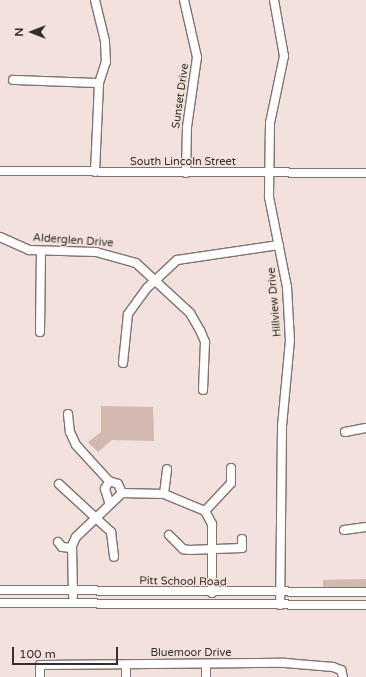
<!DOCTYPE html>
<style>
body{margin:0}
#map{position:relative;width:366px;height:677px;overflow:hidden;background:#f2e1dc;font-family:"Varela Round",sans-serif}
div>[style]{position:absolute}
.green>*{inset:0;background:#d2b8af}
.roads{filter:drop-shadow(1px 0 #82736f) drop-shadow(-1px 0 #82736f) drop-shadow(0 1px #82736f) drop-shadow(0 -1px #82736f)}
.minor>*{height:8px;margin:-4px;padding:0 4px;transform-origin:4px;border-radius:4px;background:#fff}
span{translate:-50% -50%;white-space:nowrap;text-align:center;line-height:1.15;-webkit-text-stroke:3px #f2e1dc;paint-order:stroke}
.street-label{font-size:11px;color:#342e2c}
.north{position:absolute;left:12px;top:12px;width:40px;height:40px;-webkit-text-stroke:3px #f2e1dc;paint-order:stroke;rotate:270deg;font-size:11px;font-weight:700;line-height:16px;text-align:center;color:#342e2c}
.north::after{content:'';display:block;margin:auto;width:14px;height:18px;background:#342e2c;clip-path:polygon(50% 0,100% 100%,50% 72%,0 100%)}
.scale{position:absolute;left:12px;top:647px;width:106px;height:18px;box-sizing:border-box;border:2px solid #342e2c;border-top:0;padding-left:5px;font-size:12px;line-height:14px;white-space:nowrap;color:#342e2c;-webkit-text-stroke:3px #f2e1dc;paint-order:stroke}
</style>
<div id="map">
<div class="green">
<i style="clip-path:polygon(101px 406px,153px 407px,154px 441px,112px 440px,98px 452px,88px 442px,101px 432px)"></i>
<i style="clip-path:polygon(366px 579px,366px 587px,323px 588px,323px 580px)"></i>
</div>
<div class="roads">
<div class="minor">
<i style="left:184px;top:0;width:58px;rotate:77.2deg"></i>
<i style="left:197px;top:57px;width:71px;rotate:98.1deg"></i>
<i style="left:187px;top:127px;width:46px;rotate:91.2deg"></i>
<i style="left:274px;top:0;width:57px;rotate:79.9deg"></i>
<i style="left:284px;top:56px;width:68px;rotate:101.8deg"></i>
<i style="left:270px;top:123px;width:74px;rotate:90.8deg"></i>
<i style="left:269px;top:197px;width:92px;rotate:78.7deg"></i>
<i style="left:287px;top:287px;width:53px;rotate:86.8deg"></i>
<i style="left:290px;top:340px;width:87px;rotate:95.3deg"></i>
<i style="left:282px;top:427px;width:178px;rotate:90.6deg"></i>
<i style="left:13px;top:80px;width:86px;rotate:2deg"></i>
<i style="left:0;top:171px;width:366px;rotate:0.3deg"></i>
<i style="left:95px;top:172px;width:89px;rotate:-87.4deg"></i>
<i style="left:99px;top:83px;width:22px;rotate:-72deg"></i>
<i style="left:106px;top:62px;width:21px;rotate:-93deg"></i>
<i style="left:105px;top:41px;width:42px;rotate:-103.7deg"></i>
<i style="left:0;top:237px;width:32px;rotate:24deg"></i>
<i style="left:29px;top:250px;width:67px;rotate:1.7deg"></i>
<i style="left:96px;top:252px;width:41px;rotate:15.4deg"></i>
<i style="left:136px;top:263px;width:74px;rotate:42.8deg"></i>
<i style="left:190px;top:313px;width:20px;rotate:60deg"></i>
<i style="left:200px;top:330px;width:13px;rotate:67deg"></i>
<i style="left:205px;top:342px;width:48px;rotate:92.4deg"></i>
<i style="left:40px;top:332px;width:81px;rotate:-89.3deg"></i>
<i style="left:123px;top:363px;width:49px;rotate:-84.2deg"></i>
<i style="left:128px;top:314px;width:32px;rotate:-54deg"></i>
<i style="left:147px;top:288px;width:41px;rotate:-43deg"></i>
<i style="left:177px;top:260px;width:103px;rotate:-8.4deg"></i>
<i style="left:68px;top:414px;width:18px;rotate:84deg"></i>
<i style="left:70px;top:432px;width:14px;rotate:65deg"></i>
<i style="left:76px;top:445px;width:49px;rotate:47.5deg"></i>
<i style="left:109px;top:481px;width:9px;rotate:18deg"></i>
<i style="left:118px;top:484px;width:10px;rotate:66deg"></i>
<i style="left:345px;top:432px;width:21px;rotate:-11deg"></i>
<i style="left:59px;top:484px;width:71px;rotate:42.7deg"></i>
<i style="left:111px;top:532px;width:25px;rotate:83deg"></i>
<i style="left:164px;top:494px;width:25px;rotate:-83deg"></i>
<i style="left:109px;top:502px;width:14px;rotate:-107deg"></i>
<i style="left:105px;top:489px;width:9px;rotate:-63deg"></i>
<i style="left:205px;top:511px;width:38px;rotate:-47deg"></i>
<i style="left:231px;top:483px;width:15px;rotate:-90deg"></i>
<i style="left:344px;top:530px;width:22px;rotate:-8deg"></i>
<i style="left:169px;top:535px;width:20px;rotate:45deg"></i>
<i style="left:183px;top:549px;width:6px;rotate:9deg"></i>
<i style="left:189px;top:550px;width:53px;rotate:-2.2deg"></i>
<i style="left:242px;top:548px;width:9px;rotate:-90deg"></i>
<i style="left:58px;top:542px;width:6px;rotate:51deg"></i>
<i style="left:62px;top:547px;width:10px;rotate:6deg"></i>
<i style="left:0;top:590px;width:366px;rotate:0.3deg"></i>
<i style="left:73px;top:596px;width:50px;rotate:-91.1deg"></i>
<i style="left:72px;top:546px;width:10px;rotate:-66deg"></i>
<i style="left:76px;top:537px;width:64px;rotate:-43.7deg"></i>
<i style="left:122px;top:493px;width:42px;rotate:1.4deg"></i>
<i style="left:164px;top:494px;width:44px;rotate:22.5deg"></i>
<i style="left:205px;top:511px;width:15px;rotate:62deg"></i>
<i style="left:212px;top:524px;width:69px;rotate:90deg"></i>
<i style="left:0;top:603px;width:366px;rotate:0.3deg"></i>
<i style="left:40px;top:677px;width:12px;rotate:-90deg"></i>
<i style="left:40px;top:665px;width:245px;rotate:-0.5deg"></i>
<i style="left:285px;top:663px;width:48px;rotate:4.8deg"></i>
<i style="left:333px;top:667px;width:9px;rotate:21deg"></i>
<i style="left:341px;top:670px;width:7px;rotate:74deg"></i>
<i style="left:126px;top:677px;width:12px;rotate:-90deg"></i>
<i style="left:206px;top:677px;width:13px;rotate:-90deg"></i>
</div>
</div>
<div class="street-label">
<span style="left:181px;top:96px;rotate:-82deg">Sunset Drive</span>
<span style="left:183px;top:162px">South Lincoln Street</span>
<span style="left:73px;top:241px;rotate:4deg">Alderglen Drive</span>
<span style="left:275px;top:302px;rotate:-95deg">Hillview Drive</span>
<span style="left:183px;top:582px;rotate:1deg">Pitt School Road</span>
<span style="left:191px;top:653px">Bluemoor Drive</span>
</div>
<div class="north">N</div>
<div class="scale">100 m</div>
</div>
